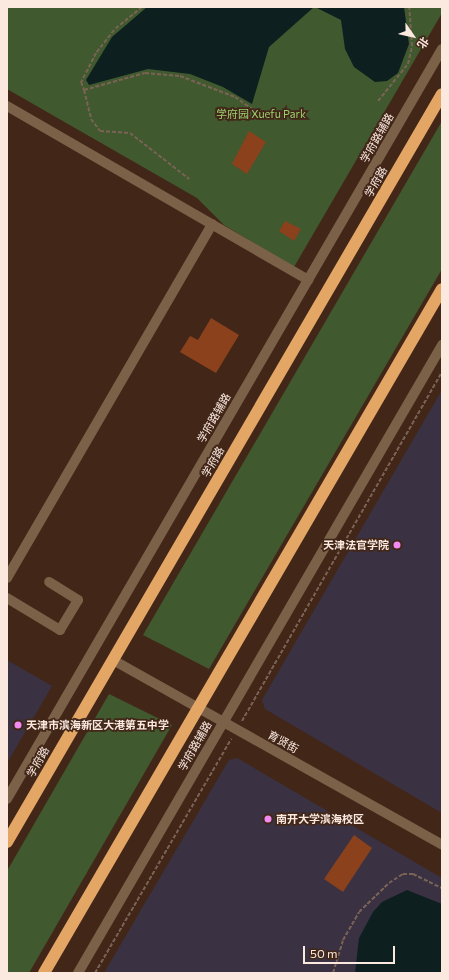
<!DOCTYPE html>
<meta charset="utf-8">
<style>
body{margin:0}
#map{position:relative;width:449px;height:980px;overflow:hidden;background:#422719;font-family:Commissioner,"Noto Sans SC",sans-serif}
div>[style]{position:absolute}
.education>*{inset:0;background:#3a3242}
.green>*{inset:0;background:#40592f}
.water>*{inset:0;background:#0e1f20}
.building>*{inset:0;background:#8a411c}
.path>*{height:2px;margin-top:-1px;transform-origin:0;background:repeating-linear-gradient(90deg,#7a6255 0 4px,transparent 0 6px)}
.minor>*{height:10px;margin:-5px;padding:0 5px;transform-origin:5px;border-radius:5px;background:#7b6148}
.highway>*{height:12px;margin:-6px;padding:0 6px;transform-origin:6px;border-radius:6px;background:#e4a664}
.dots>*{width:11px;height:11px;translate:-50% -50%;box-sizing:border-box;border:2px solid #422719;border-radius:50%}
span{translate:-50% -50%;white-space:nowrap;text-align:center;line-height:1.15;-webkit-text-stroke:3.5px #422719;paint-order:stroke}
.park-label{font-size:11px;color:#9ad270}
.street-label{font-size:11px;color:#fbe9e0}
.poi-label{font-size:11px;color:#fbe9e0;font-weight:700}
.right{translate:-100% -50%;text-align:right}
.left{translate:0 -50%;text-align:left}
.frame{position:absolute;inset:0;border:8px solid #fbe9e0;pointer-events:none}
.north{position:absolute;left:393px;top:16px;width:40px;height:40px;-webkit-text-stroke:3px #422719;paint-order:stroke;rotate:124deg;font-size:11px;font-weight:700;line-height:16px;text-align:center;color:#fbe9e0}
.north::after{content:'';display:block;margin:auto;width:14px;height:18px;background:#fbe9e0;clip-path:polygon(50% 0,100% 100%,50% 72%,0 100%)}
.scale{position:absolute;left:303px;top:946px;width:92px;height:18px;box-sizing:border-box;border:2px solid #fbe9e0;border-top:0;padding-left:5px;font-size:12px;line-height:14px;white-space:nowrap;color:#fbe9e0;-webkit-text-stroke:3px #422719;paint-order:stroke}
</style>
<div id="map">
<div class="education">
<i style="clip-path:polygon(442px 390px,442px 813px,265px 709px,262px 700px)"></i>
<i style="clip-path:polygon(7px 660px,52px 686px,7px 763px)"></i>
<i style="clip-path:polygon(237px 758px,442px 878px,442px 973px,104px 973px,229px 760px)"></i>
</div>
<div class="green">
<i style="clip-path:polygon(7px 7px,442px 7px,442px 13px,294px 267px,224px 225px,197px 198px,7px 89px)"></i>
<i style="clip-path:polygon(442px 121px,442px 269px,209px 669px,143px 635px)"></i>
<i style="clip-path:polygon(109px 694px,172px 725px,29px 973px,7px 973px,7px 871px)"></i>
</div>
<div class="water">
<i style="clip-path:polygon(147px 7px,314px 7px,269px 47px,252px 104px,223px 87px,190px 74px,148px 69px,89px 85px,86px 80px,112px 37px)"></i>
<i style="clip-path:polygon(315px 7px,404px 7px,409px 44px,398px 73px,387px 81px,375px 82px,354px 67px,345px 49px,341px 20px)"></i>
<i style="clip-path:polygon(407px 890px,442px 904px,442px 973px,355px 973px,359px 938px,373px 912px,382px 902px)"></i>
</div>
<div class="building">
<i style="clip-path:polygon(249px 131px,266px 142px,247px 174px,232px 164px)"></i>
<i style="clip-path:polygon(285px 221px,301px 229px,294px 241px,279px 231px)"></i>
<i style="clip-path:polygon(211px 318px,239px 335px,216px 373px,180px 352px,190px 336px,198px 340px)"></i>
<i style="clip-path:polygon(354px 835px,372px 848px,343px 892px,324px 879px)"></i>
</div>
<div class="path">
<i style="left:142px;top:7px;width:36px;rotate:141deg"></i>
<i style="left:114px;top:30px;width:29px;rotate:128deg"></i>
<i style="left:96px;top:53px;width:33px;rotate:117deg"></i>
<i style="left:81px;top:82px;width:9px;rotate:69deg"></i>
<i style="left:84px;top:90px;width:63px;rotate:-15.6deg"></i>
<i style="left:145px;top:73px;width:35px;rotate:5deg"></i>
<i style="left:180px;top:76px;width:59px;rotate:20.9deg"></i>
<i style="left:235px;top:97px;width:37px;rotate:35deg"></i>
<i style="left:84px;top:90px;width:30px;rotate:76deg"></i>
<i style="left:91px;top:119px;width:15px;rotate:53deg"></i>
<i style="left:100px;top:131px;width:30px;rotate:4deg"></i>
<i style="left:130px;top:133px;width:75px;rotate:37.9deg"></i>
<i style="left:378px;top:101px;width:48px;rotate:-51deg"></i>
<i style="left:408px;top:64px;width:18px;rotate:-77deg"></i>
<i style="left:412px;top:46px;width:39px;rotate:-94deg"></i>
<i style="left:242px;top:721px;width:402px;rotate:-60.2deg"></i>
<i style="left:95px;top:973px;width:271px;rotate:-59.8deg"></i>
<i style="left:333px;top:973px;width:34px;rotate:-73deg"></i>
<i style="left:343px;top:940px;width:32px;rotate:-60deg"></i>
<i style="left:359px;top:912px;width:42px;rotate:-44deg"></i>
<i style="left:389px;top:883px;width:17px;rotate:-33deg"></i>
<i style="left:403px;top:874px;width:10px"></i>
<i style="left:413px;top:874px;width:32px;rotate:26deg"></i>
</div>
<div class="minor">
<i style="left:7px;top:106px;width:348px;rotate:30deg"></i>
<i style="left:7px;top:578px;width:409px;rotate:-59.9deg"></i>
<i style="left:7px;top:598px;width:62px;rotate:31.1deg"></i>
<i style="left:60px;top:630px;width:35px;rotate:-59deg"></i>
<i style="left:78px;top:600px;width:34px;rotate:-148deg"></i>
<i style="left:113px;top:660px;width:377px;rotate:29.3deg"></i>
<i style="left:7px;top:799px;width:867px;rotate:-59.89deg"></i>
<i style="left:78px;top:973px;width:726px;rotate:-59.9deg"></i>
</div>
<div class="highway">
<i style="left:7px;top:842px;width:865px;rotate:-59.82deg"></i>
<i style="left:44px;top:973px;width:791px;rotate:-59.81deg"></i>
</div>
<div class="dots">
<i style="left:397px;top:545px;background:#f28af3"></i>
<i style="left:18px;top:725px;background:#f28af3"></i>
<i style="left:268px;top:819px;background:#f28af3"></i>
</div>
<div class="park-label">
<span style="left:261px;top:114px">学府园 Xuefu Park</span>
</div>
<div class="street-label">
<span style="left:377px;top:138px;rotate:-60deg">学府路辅路</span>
<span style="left:376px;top:182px;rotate:-60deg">学府路</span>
<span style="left:214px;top:418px;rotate:-60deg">学府路辅路</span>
<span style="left:213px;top:462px;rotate:-60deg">学府路</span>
<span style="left:283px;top:742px;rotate:29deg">育贤街</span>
<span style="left:195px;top:746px;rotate:-60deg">学府路辅路</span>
<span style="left:38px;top:762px;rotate:-60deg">学府路</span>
</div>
<div class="poi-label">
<span class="right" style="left:389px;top:545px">天津法官学院</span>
<span class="left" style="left:26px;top:725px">天津市滨海新区大港第五中学</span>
<span class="left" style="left:276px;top:819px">南开大学滨海校区</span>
</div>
<div class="frame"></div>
<div class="north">北</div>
<div class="scale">50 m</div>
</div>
